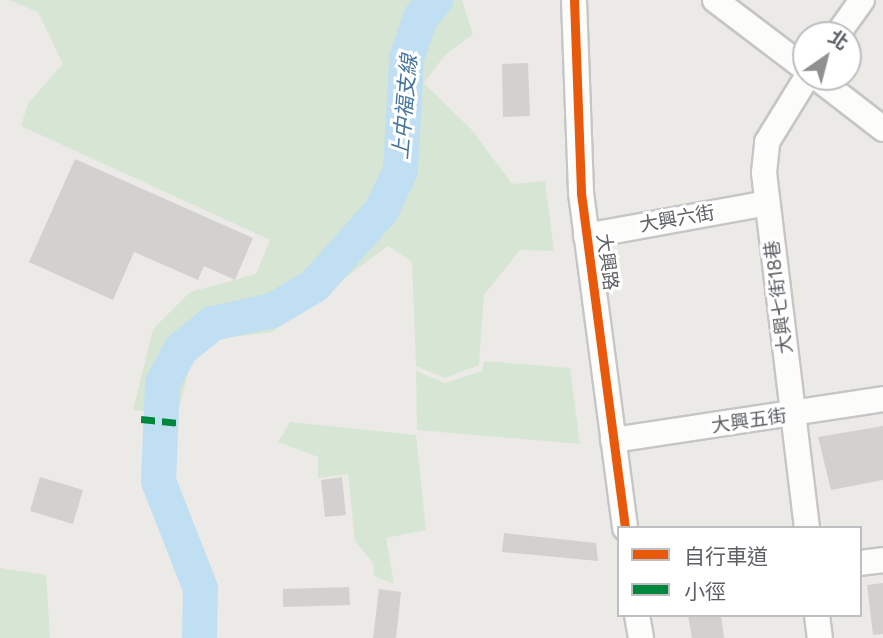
<!DOCTYPE html>
<meta charset="utf-8">
<style>
body{margin:0}
#map{position:relative;width:883px;height:638px;overflow:hidden;background:#eceae7;font-family:Figtree,"Noto Sans TC",sans-serif}
div>[style]{position:absolute}
.green>*{inset:0;background:#d7e6d4}
.river>*{height:35px;margin:-17.5px;padding:0 17.5px;transform-origin:17.5px;border-radius:17.5px;background:#c0dff2}
.building>*{inset:0;background:#d3d1d0}
.roads{filter:drop-shadow(2px 0 #c6c6c7) drop-shadow(-2px 0 #c6c6c7) drop-shadow(0 2px #c6c6c7) drop-shadow(0 -2px #c6c6c7)}
.minor>*{height:24px;margin:-12px;padding:0 12px;transform-origin:12px;border-radius:12px;background:#fcfcfb}
.quiet>*{height:7px;margin-top:-3.5px;transform-origin:0;background:repeating-linear-gradient(90deg,#00873e 0 14px,transparent 0 21px)}
.cycleway>*{height:9px;margin:-4.5px;padding:0 4.5px;transform-origin:4.5px;border-radius:4.5px;background:#e8590c}
span{translate:-50% -50%;white-space:nowrap;text-align:center;line-height:1.15;-webkit-text-stroke:6px #fff;paint-order:stroke}
.street-label{font-size:19px;color:#5d6064}
.water-label{font-size:21px;color:#48769e;font-style:italic}
.legend{position:absolute;left:617px;top:526px;width:245px;height:91px;box-sizing:border-box;background:#fff;border:2px solid #bebfc1;margin:0;padding:9px 12px;list-style:none;font-size:21px;color:#5d6064}
.legend li{display:flex;align-items:center;gap:14px;height:35px}
.legend b{width:35px;border:2px solid #bebfc1}
.north{position:absolute;left:792px;top:21px;width:70px;height:70px;box-sizing:border-box;background:#fff;border:2px solid #bebfc1;border-radius:50%;rotate:35deg;font-size:19px;font-weight:700;line-height:28px;text-align:center;color:#5d6064}
.north::after{content:'';display:block;margin:auto;width:24px;height:32px;background:#8f9092;clip-path:polygon(50% 0,100% 100%,50% 72%,0 100%)}
</style>
<div id="map">
<div class="green">
<i style="clip-path:polygon(9px 0,462px 0,473px 34px,445px 55px,424px 83px,471px 129px,512px 184px,545px 181px,554px 251px,520px 250px,484px 295px,479px 365px,445px 378px,416px 366px,412px 262px,388px 246px,272px 332px,216px 339px,191px 362px,177px 415px,133px 410px,153px 329px,190px 292px,256px 274px,270px 240px,21px 126px,28px 103px,63px 64px,38px 12px)"></i>
<i style="clip-path:polygon(484px 361px,570px 368px,580px 444px,417px 430px,416px 371px,445px 383px,482px 371px)"></i>
<i style="clip-path:polygon(290px 422px,416px 435px,426px 530px,386px 538px,394px 584px,374px 576px,373px 563px,355px 541px,348px 474px,318px 478px,318px 457px,278px 442px)"></i>
<i style="clip-path:polygon(0 568px,46px 575px,50px 638px,0 638px)"></i>
</div>
<div class="river">
<i style="left:199px;top:638px;width:50px;rotate:-88.9deg"></i>
<i style="left:200px;top:588px;width:115px;rotate:-111.4deg"></i>
<i style="left:158px;top:481px;width:98px;rotate:-87.7deg"></i>
<i style="left:162px;top:383px;width:38px;rotate:-62deg"></i>
<i style="left:180px;top:349px;width:41px;rotate:-39.1deg"></i>
<i style="left:212px;top:323px;width:61px;rotate:-12.2deg"></i>
<i style="left:272px;top:310px;width:49px;rotate:-30.8deg"></i>
<i style="left:314px;top:285px;width:101px;rotate:-48.2deg"></i>
<i style="left:381px;top:210px;width:44px;rotate:-64.6deg"></i>
<i style="left:400px;top:170px;width:112px;rotate:-86.9deg"></i>
<i style="left:406px;top:58px;width:43px;rotate:-71.1deg"></i>
<i style="left:420px;top:17px;width:23px;rotate:-49deg"></i>
</div>
<div class="building">
<i style="clip-path:polygon(528px 63px,530px 116px,503px 117px,502px 64px)"></i>
<i style="clip-path:polygon(75px 159px,253px 238px,235px 280px,204px 266px,198px 280px,134px 252px,113px 300px,29px 262px)"></i>
<i style="clip-path:polygon(883px 426px,883px 480px,831px 490px,818px 437px)"></i>
<i style="clip-path:polygon(40px 477px,83px 490px,73px 524px,30px 511px)"></i>
<i style="clip-path:polygon(342px 477px,346px 515px,325px 517px,321px 480px)"></i>
<i style="clip-path:polygon(504px 533px,596px 543px,598px 561px,502px 552px)"></i>
<i style="clip-path:polygon(883px 583px,883px 634px,873px 635px,867px 585px)"></i>
<i style="clip-path:polygon(349px 587px,350px 605px,283px 607px,283px 589px)"></i>
<i style="clip-path:polygon(379px 589px,401px 592px,396px 638px,373px 638px)"></i>
<i style="clip-path:polygon(688px 615px,721px 615px,724px 638px,692px 638px)"></i>
</div>
<div class="roads">
<div class="minor">
<i style="left:574px;top:0;width:193px;rotate:87.9deg"></i>
<i style="left:581px;top:193px;width:338px;rotate:82.5deg"></i>
<i style="left:715px;top:0;width:114px;rotate:37.2deg"></i>
<i style="left:837px;top:35px;width:43px;rotate:-54.5deg"></i>
<i style="left:816px;top:77px;width:85px;rotate:37.8deg"></i>
<i style="left:586px;top:236px;width:184px;rotate:-10.3deg"></i>
<i style="left:613px;top:440px;width:273px;rotate:-8.6deg"></i>
<i style="left:807px;top:528px;width:358px;rotate:-96.9deg"></i>
<i style="left:764px;top:173px;width:31px;rotate:-84deg"></i>
<i style="left:767px;top:142px;width:76px;rotate:-58.4deg"></i>
<i style="left:860px;top:563px;width:23px;rotate:-7deg"></i>
<i style="left:637px;top:615px;width:23px;rotate:80deg"></i>
<i style="left:817px;top:615px;width:23px;rotate:83deg"></i>
</div>
</div>
<div class="quiet">
<i style="left:141px;top:419px;width:37px;rotate:6deg"></i>
</div>
<div class="cycleway">
<i style="left:574px;top:0;width:193px;rotate:87.9deg"></i>
<i style="left:581px;top:193px;width:338px;rotate:82.5deg"></i>
</div>
<div class="street-label">
<span style="left:677px;top:219px;rotate:-10deg">大興六街</span>
<span style="left:607px;top:262px;rotate:82deg">大興路</span>
<span style="left:779px;top:297px;rotate:-97deg">大興七街18巷</span>
<span style="left:749px;top:421px;rotate:-8deg">大興五街</span>
</div>
<div class="water-label">
<span style="left:405px;top:107px;rotate:-85deg">上中福支線</span>
</div>
<ul class="legend">
<li><b style="height:9px;background:#e8590c"></b>自行車道</li>
<li><b style="height:9px;background:#00873e"></b>小徑</li>
</ul>
<div class="north">北</div>
</div>
